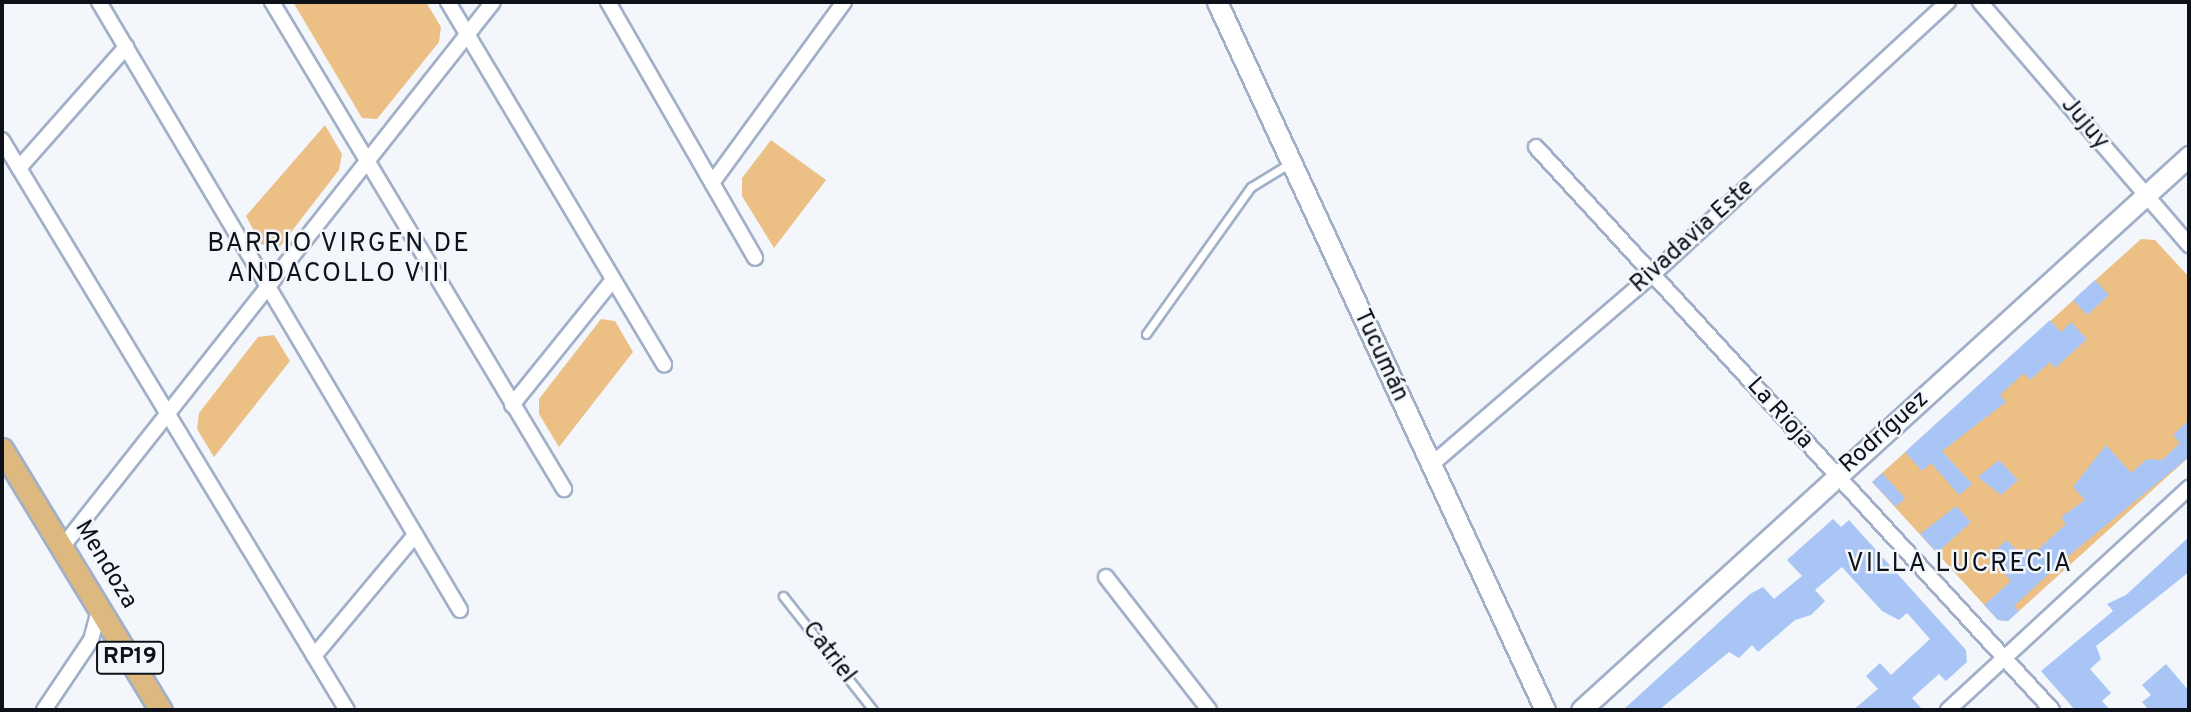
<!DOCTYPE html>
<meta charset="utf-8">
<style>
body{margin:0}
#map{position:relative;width:2191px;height:712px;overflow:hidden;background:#f3f6fb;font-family:Overpass,sans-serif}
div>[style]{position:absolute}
.green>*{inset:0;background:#ecc084}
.building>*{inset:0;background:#a8c5f5}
.roads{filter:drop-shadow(2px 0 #a1b0c8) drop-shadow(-2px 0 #a1b0c8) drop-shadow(0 2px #a1b0c8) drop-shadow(0 -2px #a1b0c8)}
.lane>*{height:7px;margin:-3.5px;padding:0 3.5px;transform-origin:3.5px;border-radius:3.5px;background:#fff}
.street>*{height:14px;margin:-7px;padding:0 7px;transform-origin:7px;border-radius:7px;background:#fff}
.secondary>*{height:19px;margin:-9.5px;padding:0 9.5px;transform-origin:9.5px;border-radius:9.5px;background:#fff}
.primary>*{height:21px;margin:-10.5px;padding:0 10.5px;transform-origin:10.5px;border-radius:10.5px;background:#ddb980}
span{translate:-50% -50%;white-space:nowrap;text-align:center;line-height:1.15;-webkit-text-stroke:5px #f3f6fb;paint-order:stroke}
.shield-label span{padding:2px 5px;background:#f3f6fb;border:2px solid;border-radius:5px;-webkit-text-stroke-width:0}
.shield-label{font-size:23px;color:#0d121a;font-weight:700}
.street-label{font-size:24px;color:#0d121a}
.neighbourhood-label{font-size:26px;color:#0d121a;letter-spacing:2px}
.frame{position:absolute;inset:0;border:4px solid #0d121a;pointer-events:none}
</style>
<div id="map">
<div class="green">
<i style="clip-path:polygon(293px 2px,426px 2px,441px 27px,439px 42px,377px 119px,362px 118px)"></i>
<i style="clip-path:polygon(325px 125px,342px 154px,339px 170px,278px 249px,261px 244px,246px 216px)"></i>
<i style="clip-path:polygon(771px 140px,826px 180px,774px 248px,742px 196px,742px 178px)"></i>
<i style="clip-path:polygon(2141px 239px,2155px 240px,2189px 277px,2189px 457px,2008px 621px,1998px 620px,1872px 482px)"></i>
<i style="clip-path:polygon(601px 319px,615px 321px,633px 352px,559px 447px,539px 414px,539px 399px)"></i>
<i style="clip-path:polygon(274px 335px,290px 361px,214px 457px,197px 429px,199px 413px,258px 337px)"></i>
</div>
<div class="building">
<i style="clip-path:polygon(2095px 280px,2109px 295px,2087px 315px,2073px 300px)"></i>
<i style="clip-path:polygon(2050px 320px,2061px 332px,2071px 322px,2087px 339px,2055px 368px,2050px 362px,2030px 380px,2024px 373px,2000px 395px,2006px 402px,1942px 451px,1972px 484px,1959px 495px,1931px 463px,1922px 471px,1905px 452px)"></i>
<i style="clip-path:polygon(2189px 420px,2189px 457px,2067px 557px,2014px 606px,2019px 611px,2008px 621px,1998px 620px,1984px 605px,2011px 581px,1989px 556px,2007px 540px,2021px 556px,2029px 548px,2034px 553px,2066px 524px,2061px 517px,2085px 500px,2073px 487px,2106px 445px,2131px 473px,2147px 459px,2162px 460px,2180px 443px,2173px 435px)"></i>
<i style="clip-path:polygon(1999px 460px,2018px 480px,2001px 495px,1978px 477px)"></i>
<i style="clip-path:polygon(1882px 473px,1905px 498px,1896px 507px,1872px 482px)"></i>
<i style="clip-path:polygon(1956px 506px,1971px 522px,1937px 553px,1920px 534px)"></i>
<i style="clip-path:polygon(1833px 519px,1841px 527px,1849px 520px,1966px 650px,1967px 662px,1946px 681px,1939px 674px,1912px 698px,1923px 710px,1853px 710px,1878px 689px,1866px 676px,1880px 663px,1891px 675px,1930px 639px,1907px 613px,1899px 620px,1882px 611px,1842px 567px,1815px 590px,1825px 601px,1811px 615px,1795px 620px,1758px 652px,1752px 645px,1739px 658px,1729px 652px,1659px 710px,1623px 710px,1750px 594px,1763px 587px,1774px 599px,1802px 576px,1787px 560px)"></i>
<i style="clip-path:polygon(2189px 537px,2189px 572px,2096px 646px,2101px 659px,2090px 669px,2111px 693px,2102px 701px,2110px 710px,2075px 710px,2041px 671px,2113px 611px,2107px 604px,2126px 595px)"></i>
<i style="clip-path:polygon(2166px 664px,2189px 691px,2189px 710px,2149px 710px,2142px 702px,2151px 695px,2142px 685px)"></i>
</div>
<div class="roads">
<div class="lane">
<i style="left:1146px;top:334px;width:181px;rotate:-54.5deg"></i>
<i style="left:1251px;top:187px;width:46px;rotate:-31.6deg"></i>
<i style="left:783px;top:596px;width:145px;rotate:51.7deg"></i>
</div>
<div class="street">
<i style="left:99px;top:2px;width:707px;rotate:59.3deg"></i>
<i style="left:272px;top:2px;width:568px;rotate:59.05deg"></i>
<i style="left:448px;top:2px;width:422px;rotate:59.2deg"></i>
<i style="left:608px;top:2px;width:295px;rotate:60.1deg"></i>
<i style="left:1980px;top:2px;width:321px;rotate:49.3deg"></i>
<i style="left:2px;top:140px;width:666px;rotate:58.82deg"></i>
<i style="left:1536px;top:147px;width:764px;rotate:47.49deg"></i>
<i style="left:19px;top:168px;width:162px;rotate:-48.5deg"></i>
<i style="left:712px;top:183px;width:224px;rotate:-53.9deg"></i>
<i style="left:512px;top:405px;width:161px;rotate:-51.1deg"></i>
<i style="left:1431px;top:465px;width:291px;rotate:-40.7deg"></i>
<i style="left:1652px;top:275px;width:403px;rotate:-42.7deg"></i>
<i style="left:63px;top:546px;width:693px;rotate:-51.68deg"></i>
<i style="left:1106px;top:577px;width:168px;rotate:52.2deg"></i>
<i style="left:314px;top:656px;width:158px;rotate:-50.1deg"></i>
<i style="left:44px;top:710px;width:84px;rotate:-56.1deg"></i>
<i style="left:91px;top:640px;width:35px;rotate:-75deg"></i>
<i style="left:1948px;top:710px;width:328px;rotate:-42.7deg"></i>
</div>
<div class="secondary">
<i style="left:1217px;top:2px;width:780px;rotate:65.14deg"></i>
<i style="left:1581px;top:710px;width:823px;rotate:-42.34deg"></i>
</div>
<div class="primary">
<i style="left:2px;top:449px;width:306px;rotate:58.7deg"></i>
</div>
</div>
<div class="shield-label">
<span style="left:130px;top:658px">RP19</span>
</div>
<div class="street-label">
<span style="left:2084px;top:124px;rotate:50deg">Jujuy</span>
<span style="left:1693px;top:237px;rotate:-42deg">Rivadavia Este</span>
<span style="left:1380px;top:356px;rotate:65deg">Tucumán</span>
<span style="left:1779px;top:414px;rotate:48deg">La Rioja</span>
<span style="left:1885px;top:433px;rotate:-42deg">Rodríguez</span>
<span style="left:105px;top:565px;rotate:59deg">Mendoza</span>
<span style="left:828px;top:653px;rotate:52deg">Catriel</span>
</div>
<div class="neighbourhood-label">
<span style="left:339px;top:260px">BARRIO VIRGEN DE<br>ANDACOLLO VIII</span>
<span style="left:1960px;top:565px">VILLA LUCRECIA</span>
</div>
<div class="frame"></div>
</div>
